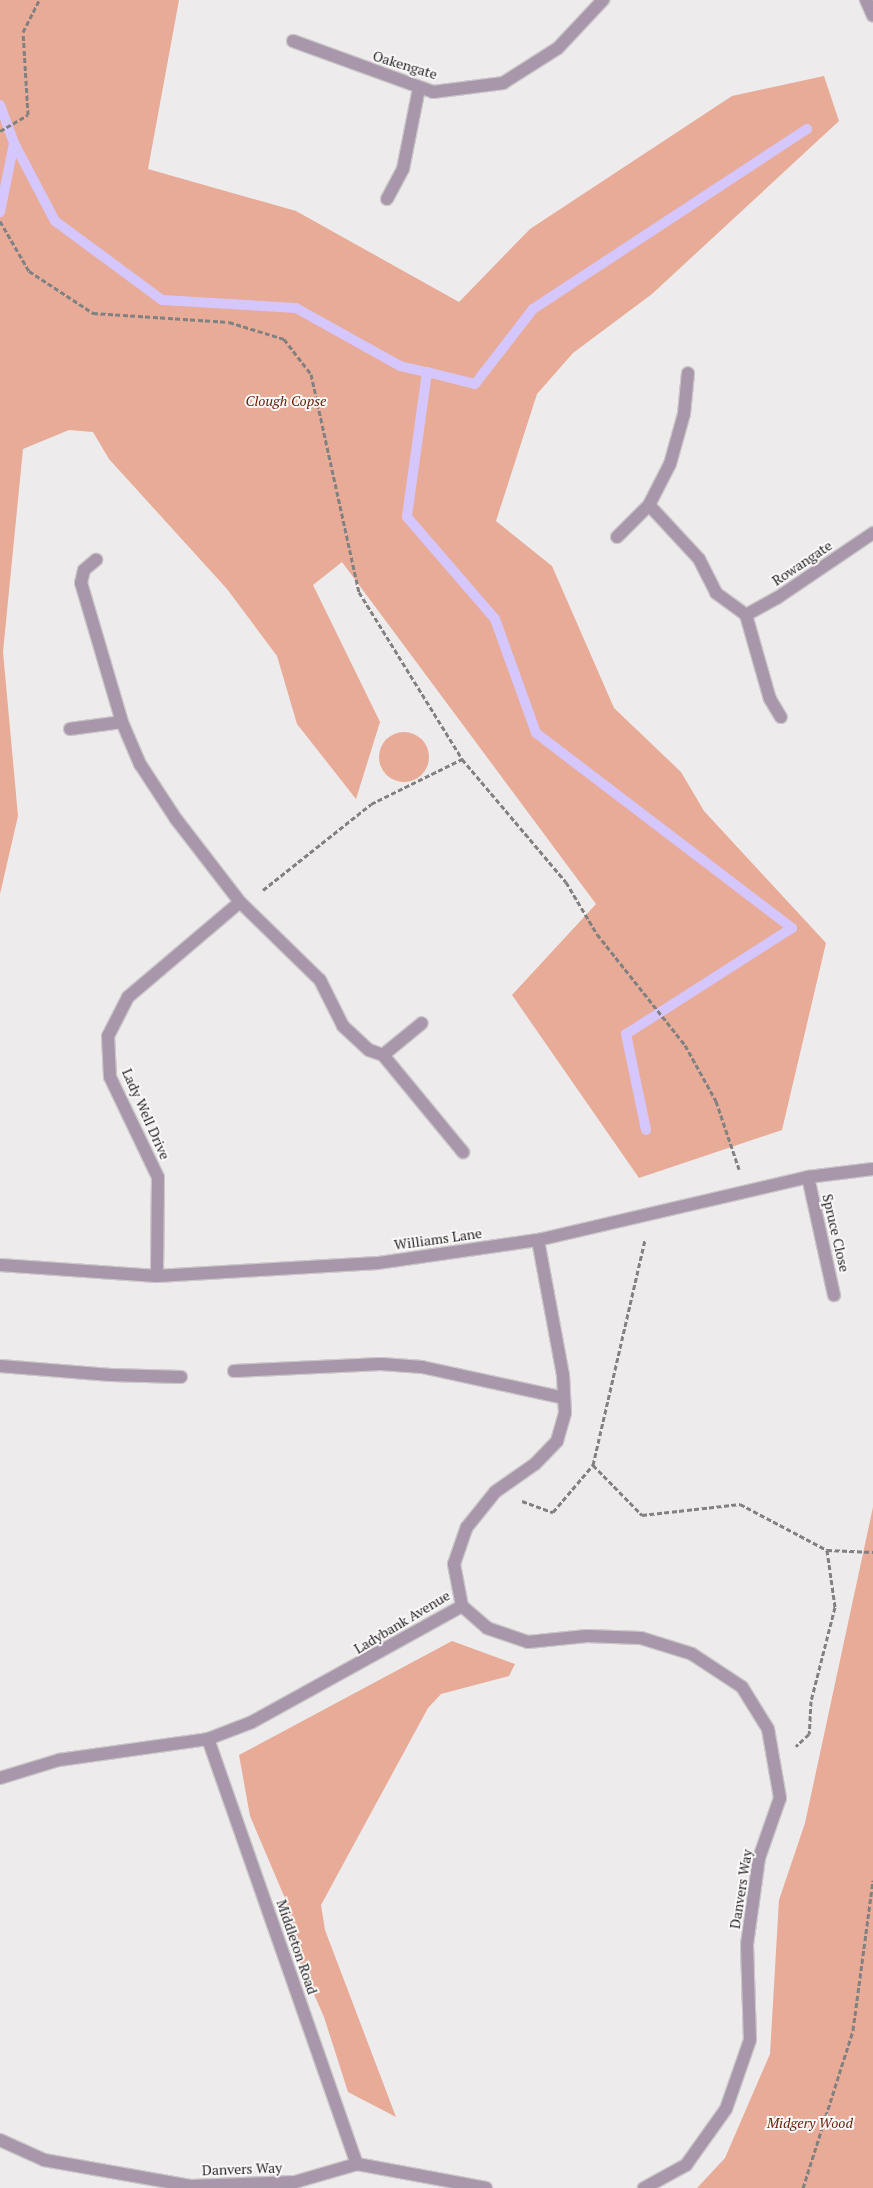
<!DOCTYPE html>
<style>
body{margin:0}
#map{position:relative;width:873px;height:2188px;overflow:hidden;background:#eeebec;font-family:"PT Serif",serif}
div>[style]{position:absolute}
.green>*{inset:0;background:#e7ab97}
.round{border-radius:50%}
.stream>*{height:10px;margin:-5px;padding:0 5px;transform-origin:5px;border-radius:5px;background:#d5c6fd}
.path>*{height:3px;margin-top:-1.5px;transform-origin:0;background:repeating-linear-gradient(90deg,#828181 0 5px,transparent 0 7.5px)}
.roads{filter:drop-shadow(1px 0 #cac7c8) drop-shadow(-1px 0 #cac7c8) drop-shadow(0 1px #cac7c8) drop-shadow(0 -1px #cac7c8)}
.lane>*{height:12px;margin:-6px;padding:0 6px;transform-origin:6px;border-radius:6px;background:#a896aa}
.street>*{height:12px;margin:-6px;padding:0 6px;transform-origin:6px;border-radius:6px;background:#a896aa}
span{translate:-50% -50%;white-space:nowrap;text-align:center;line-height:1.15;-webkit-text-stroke:4px #fbf8f9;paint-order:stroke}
.street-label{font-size:14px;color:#252424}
.park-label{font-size:14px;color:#672105;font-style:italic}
</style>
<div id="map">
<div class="green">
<i style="clip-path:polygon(0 0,179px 0,148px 169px,296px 211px,459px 302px,530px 229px,732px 96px,824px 76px,839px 121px,652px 294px,573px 353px,537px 394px,496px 521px,552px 566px,614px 708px,681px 772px,704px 811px,826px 943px,782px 1130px,639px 1178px,512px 995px,596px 904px,342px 562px,313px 585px,380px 722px,356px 799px,297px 724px,277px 656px,227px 589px,109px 459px,93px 432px,69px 430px,23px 449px,3px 652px,18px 816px,0 894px)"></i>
<i class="round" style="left:379px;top:732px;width:50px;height:50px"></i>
<i style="clip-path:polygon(873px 1507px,873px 2188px,697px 2188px,725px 2158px,770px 2054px,779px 1900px,805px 1823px)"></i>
<i style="clip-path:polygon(452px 1641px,515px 1664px,509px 1676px,441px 1694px,428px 1708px,321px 1905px,325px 1930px,396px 2117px,348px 2092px,324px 2017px,294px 1949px,284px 1896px,250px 1816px,239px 1755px)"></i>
</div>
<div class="stream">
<i style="left:0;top:105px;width:40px;rotate:69.8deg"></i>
<i style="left:14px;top:143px;width:88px;rotate:62.3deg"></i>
<i style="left:55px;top:221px;width:133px;rotate:36.4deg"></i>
<i style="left:162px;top:300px;width:134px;rotate:3.4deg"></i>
<i style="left:296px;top:308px;width:119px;rotate:29.1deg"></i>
<i style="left:400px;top:366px;width:28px;rotate:13deg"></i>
<i style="left:427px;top:372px;width:146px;rotate:97.9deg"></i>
<i style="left:407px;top:517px;width:135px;rotate:49.2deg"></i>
<i style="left:495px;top:619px;width:121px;rotate:70.2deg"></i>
<i style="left:536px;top:733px;width:322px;rotate:37.3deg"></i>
<i style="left:792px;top:928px;width:197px;rotate:147.4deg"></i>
<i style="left:626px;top:1034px;width:98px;rotate:78.2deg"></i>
<i style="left:0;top:212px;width:70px;rotate:-78.5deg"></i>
<i style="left:427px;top:372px;width:49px;rotate:14deg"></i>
<i style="left:475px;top:384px;width:95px;rotate:-52.3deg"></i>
<i style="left:533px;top:309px;width:328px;rotate:-33.3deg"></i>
</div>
<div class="path">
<i style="left:0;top:131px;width:32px;rotate:-30deg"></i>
<i style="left:28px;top:115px;width:83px;rotate:-93.4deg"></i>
<i style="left:23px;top:32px;width:36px;rotate:-63deg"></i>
<i style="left:0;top:221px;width:58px;rotate:59.9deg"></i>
<i style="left:29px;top:271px;width:77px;rotate:33.3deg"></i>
<i style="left:93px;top:313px;width:136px;rotate:3.8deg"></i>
<i style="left:229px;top:322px;width:58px;rotate:17.2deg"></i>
<i style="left:284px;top:339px;width:44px;rotate:52.4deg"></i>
<i style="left:311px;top:374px;width:223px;rotate:77.6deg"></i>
<i style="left:359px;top:592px;width:196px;rotate:58.3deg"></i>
<i style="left:462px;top:759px;width:161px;rotate:49.8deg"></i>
<i style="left:566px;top:882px;width:61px;rotate:59.2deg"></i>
<i style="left:597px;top:934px;width:142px;rotate:51.6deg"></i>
<i style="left:685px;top:1045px;width:64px;rotate:61deg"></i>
<i style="left:716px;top:1101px;width:72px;rotate:71.3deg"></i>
<i style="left:263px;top:890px;width:138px;rotate:-38.5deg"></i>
<i style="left:371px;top:804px;width:102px;rotate:-26.3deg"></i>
<i style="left:593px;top:1465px;width:70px;rotate:45.6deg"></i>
<i style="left:642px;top:1515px;width:99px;rotate:-6.4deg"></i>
<i style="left:740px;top:1504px;width:98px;rotate:27.9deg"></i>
<i style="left:827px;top:1550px;width:58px;rotate:82deg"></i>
<i style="left:835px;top:1607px;width:97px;rotate:104.3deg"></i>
<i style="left:811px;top:1701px;width:33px;rotate:93deg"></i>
<i style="left:809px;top:1734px;width:18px;rotate:137deg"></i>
<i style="left:522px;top:1501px;width:33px;rotate:20deg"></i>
<i style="left:553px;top:1512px;width:62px;rotate:-49.6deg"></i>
<i style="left:593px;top:1465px;width:232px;rotate:-77deg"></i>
<i style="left:827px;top:1550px;width:46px;rotate:2.5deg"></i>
<i style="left:803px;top:2188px;width:166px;rotate:-72.4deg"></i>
<i style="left:853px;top:2030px;width:151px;rotate:-82.4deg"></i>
</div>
<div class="roads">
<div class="lane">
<i style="left:387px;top:199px;width:34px;rotate:-62deg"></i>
<i style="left:403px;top:169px;width:83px;rotate:-78.8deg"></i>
<i style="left:617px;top:537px;width:45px;rotate:-45deg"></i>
<i style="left:649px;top:505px;width:46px;rotate:-62.9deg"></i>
<i style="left:670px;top:464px;width:52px;rotate:-74.4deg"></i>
<i style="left:684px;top:414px;width:41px;rotate:-84.4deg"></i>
<i style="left:70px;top:729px;width:52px;rotate:-7.7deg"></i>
<i style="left:122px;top:722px;width:145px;rotate:-106.4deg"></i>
<i style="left:81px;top:583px;width:13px;rotate:-77deg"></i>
<i style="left:84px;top:570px;width:16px;rotate:-40deg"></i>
<i style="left:383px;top:1055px;width:126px;rotate:50.5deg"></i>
<i style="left:0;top:1366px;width:111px;rotate:4.6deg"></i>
<i style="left:111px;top:1375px;width:70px;rotate:1.6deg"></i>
<i style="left:234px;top:1371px;width:147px;rotate:-2.7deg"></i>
<i style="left:381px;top:1364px;width:41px;rotate:4.2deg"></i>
<i style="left:422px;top:1367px;width:145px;rotate:12.3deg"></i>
</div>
<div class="street">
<i style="left:866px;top:0;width:17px;rotate:66deg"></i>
<i style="left:293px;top:41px;width:149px;rotate:20deg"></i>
<i style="left:433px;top:92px;width:71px;rotate:-7.3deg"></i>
<i style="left:503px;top:83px;width:65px;rotate:-32.5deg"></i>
<i style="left:558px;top:48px;width:66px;rotate:-46.8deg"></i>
<i style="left:649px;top:505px;width:74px;rotate:47.2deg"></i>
<i style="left:699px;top:559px;width:38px;rotate:63deg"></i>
<i style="left:716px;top:593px;width:37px;rotate:36deg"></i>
<i style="left:746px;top:615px;width:35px;rotate:-29deg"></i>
<i style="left:777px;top:598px;width:116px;rotate:-34.1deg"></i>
<i style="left:746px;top:615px;width:87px;rotate:74.1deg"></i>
<i style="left:770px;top:699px;width:21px;rotate:59deg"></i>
<i style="left:122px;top:722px;width:46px;rotate:66.8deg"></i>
<i style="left:140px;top:764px;width:66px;rotate:56.8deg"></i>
<i style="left:176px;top:819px;width:105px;rotate:52.4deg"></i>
<i style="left:240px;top:902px;width:147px;rotate:139.7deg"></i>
<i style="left:128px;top:997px;width:44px;rotate:117.1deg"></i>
<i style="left:108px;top:1036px;width:41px;rotate:87.2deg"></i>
<i style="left:110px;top:1077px;width:111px;rotate:64.4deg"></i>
<i style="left:158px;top:1177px;width:99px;rotate:90.6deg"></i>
<i style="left:240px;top:902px;width:112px;rotate:44.3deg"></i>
<i style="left:320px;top:980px;width:51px;rotate:63.4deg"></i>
<i style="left:343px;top:1026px;width:35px;rotate:43deg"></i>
<i style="left:369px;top:1050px;width:15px;rotate:20deg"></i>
<i style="left:383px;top:1055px;width:50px;rotate:-39.4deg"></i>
<i style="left:808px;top:1177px;width:121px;rotate:77.6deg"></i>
<i style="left:0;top:1265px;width:157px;rotate:4deg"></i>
<i style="left:157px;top:1276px;width:221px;rotate:-3.4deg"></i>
<i style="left:378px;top:1263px;width:162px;rotate:-8.2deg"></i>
<i style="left:538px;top:1240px;width:277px;rotate:-13.1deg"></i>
<i style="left:808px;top:1177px;width:65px;rotate:-7deg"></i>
<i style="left:462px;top:1606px;width:33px;rotate:41deg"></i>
<i style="left:487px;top:1628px;width:43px;rotate:18.9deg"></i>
<i style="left:528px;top:1642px;width:59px;rotate:-5.8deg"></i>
<i style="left:587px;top:1636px;width:54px;rotate:2.1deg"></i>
<i style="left:641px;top:1638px;width:53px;rotate:17.4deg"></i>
<i style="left:692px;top:1654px;width:60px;rotate:33.4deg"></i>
<i style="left:742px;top:1687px;width:49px;rotate:58.2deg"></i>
<i style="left:768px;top:1729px;width:70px;rotate:80.1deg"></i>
<i style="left:780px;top:1798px;width:64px;rotate:109.3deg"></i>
<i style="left:759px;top:1858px;width:88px;rotate:97.9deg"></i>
<i style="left:747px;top:1945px;width:95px;rotate:88.2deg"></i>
<i style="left:750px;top:2040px;width:73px;rotate:109.2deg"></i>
<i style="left:726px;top:2109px;width:69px;rotate:125.5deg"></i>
<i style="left:686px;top:2165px;width:48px;rotate:151.3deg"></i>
<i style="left:208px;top:1739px;width:450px;rotate:70.7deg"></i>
<i style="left:0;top:1778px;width:62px;rotate:-17deg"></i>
<i style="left:59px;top:1760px;width:150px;rotate:-8deg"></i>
<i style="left:208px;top:1739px;width:47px;rotate:-21.1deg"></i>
<i style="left:252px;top:1722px;width:240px;rotate:-28.9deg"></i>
<i style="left:462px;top:1606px;width:43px;rotate:-100.8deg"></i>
<i style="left:454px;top:1564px;width:39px;rotate:-71deg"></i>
<i style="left:467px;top:1527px;width:45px;rotate:-51.3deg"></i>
<i style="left:495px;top:1492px;width:49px;rotate:-35deg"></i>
<i style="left:535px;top:1464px;width:32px;rotate:-46deg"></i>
<i style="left:557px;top:1441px;width:29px;rotate:-74deg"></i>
<i style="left:565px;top:1413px;width:38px;rotate:-93deg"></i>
<i style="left:563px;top:1375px;width:137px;rotate:-100.5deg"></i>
<i style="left:0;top:2140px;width:48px;rotate:24.4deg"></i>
<i style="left:44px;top:2160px;width:150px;rotate:10deg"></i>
<i style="left:192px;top:2186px;width:103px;rotate:-2.2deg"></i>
<i style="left:295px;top:2182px;width:65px;rotate:-16.2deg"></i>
<i style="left:357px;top:2164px;width:131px;rotate:10.5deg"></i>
</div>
</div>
<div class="street-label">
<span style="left:405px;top:65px;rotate:17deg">Oakengate</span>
<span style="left:802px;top:563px;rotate:-34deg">Rowangate</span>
<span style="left:146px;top:1114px;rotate:66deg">Lady Well Drive</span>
<span style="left:836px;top:1233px;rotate:77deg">Spruce Close</span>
<span style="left:438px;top:1239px;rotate:-8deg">Williams Lane</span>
<span style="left:402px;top:1622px;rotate:-31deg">Ladybank Avenue</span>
<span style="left:741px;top:1889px;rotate:-81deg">Danvers Way</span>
<span style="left:297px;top:1947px;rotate:71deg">Middleton Road</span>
<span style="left:242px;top:2169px;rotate:-2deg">Danvers Way</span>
</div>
<div class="park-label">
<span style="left:286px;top:401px">Clough Copse</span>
<span style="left:810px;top:2123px">Midgery Wood</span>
</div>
</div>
